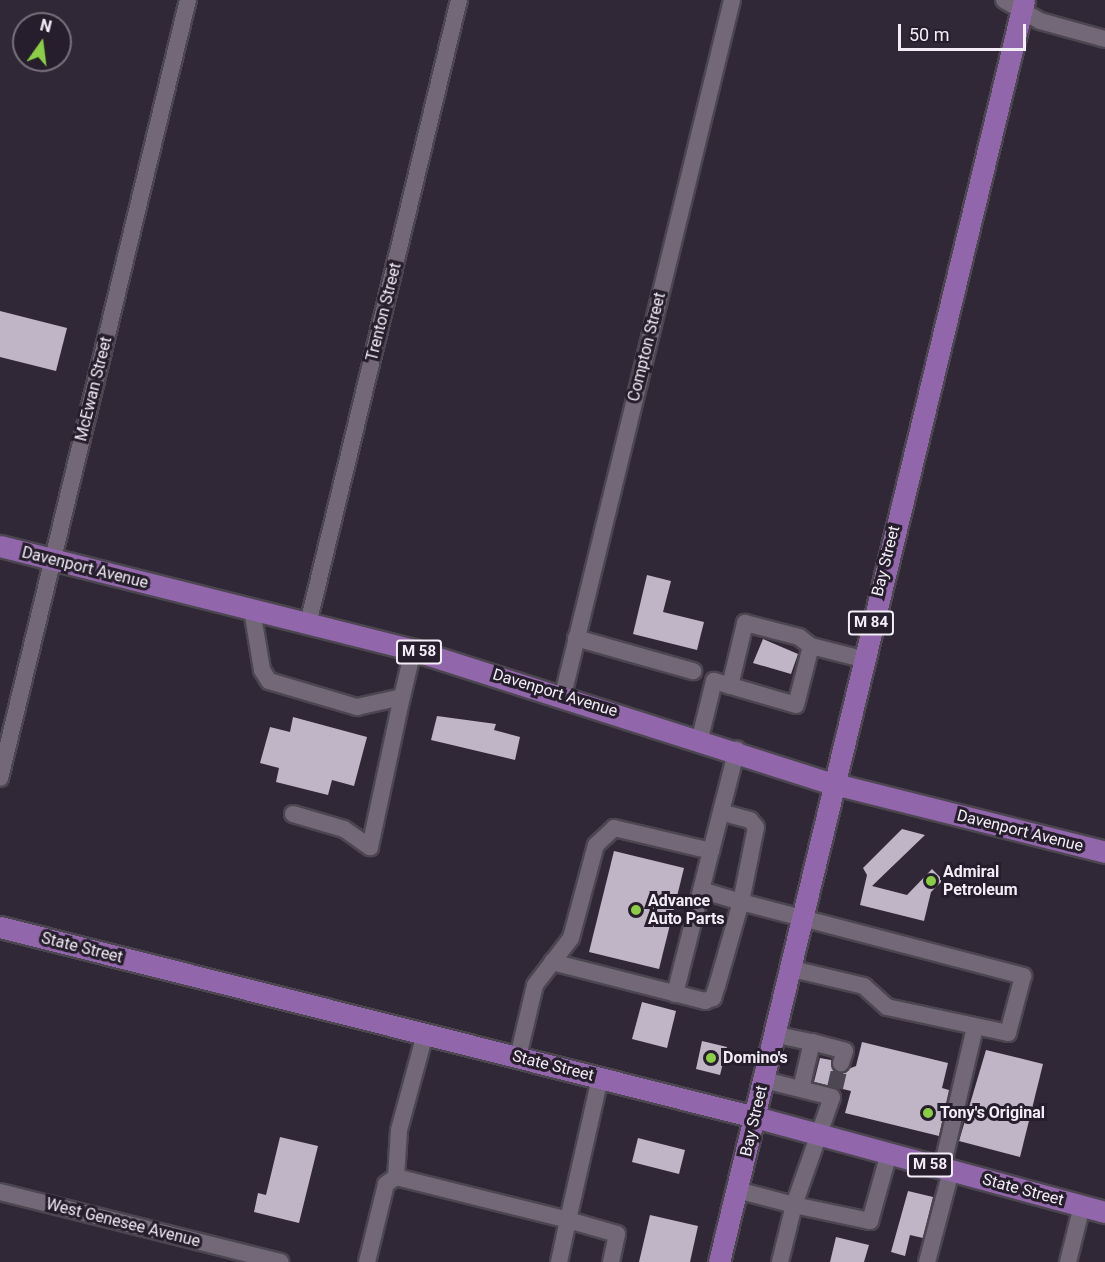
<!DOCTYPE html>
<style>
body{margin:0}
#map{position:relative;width:1105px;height:1262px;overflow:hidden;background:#302836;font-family:Roboto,sans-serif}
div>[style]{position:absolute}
.building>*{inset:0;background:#bfb5c6}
.minor-tunnel>*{height:16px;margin-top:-8px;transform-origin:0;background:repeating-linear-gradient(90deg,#4d4653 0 16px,transparent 0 24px)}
.roads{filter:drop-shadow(2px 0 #4c4651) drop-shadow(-2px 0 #4c4651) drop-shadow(0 2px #4c4651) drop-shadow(0 -2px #4c4651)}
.minor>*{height:16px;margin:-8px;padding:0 8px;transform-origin:8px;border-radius:8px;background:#726878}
.major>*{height:21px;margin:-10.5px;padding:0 10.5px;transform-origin:10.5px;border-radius:10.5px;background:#9266ab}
.dots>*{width:16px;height:16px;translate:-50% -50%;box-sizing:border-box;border:3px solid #261e2c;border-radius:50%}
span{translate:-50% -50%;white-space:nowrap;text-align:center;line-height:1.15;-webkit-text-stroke:6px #261e2c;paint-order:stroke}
.shield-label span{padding:2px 4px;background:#261e2c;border:2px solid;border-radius:4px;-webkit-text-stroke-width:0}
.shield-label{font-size:15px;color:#f2edf6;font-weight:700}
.street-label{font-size:16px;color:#f2edf6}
.poi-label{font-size:16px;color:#f2edf6;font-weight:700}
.left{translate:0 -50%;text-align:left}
.north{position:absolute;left:12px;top:12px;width:60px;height:60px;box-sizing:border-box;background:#261e2c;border:2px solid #78717d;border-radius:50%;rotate:14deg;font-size:16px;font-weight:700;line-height:24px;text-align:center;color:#f2edf6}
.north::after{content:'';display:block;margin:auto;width:21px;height:27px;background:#8bce46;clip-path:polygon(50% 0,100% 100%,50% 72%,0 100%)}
.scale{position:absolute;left:898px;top:24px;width:128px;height:27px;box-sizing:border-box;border:3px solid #f2edf6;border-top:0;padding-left:8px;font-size:18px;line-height:21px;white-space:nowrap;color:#f2edf6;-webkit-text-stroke:4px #261e2c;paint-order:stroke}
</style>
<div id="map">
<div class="building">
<i style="clip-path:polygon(0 311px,67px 328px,56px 371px,0 357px)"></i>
<i style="clip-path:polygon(647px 575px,671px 581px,663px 612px,704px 622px,697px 650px,633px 634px)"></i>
<i style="clip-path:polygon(763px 639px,798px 654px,791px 674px,753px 663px)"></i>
<i style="clip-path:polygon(437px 716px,496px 724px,494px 730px,520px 737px,515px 760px,431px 740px)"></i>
<i style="clip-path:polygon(293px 717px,367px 737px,354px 786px,332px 780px,328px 795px,276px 782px,279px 768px,260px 763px,270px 727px,290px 732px)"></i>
<i style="clip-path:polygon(902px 829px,925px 835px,872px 886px,907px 895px,932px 869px,943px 880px,931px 892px,924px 921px,860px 905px,867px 875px,863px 868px)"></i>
<i style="clip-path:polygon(614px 851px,684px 868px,659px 969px,589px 952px)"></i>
<i style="clip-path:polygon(642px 1002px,676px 1011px,667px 1048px,632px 1039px)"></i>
<i style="clip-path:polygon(702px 1041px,727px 1047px,720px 1075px,696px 1069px)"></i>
<i style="clip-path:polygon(862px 1042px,948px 1063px,942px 1088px,949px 1090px,939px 1136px,845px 1113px,851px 1091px,814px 1082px,820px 1058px,831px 1060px,838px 1073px,856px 1066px)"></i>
<i style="clip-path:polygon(986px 1050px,1043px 1064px,1020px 1157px,959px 1141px)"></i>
<i style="clip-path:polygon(280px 1137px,318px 1146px,299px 1223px,254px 1212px,258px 1193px,266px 1195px)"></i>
<i style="clip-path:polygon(638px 1138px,685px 1150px,679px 1174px,632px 1162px)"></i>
<i style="clip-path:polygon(908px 1191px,933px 1197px,923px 1238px,910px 1235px,905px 1256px,891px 1252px)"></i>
<i style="clip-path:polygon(650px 1215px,698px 1226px,690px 1262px,639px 1262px)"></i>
<i style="clip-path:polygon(836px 1237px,869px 1245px,864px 1262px,830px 1262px)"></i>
</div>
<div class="minor-tunnel">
<i style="left:835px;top:1088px;width:26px;rotate:-77deg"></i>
</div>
<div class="roads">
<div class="minor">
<i style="left:1004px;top:0;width:42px;rotate:30.3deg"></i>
<i style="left:1040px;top:21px;width:67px;rotate:15.5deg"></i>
<i style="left:252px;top:610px;width:61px;rotate:80.5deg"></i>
<i style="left:262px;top:670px;width:13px;rotate:58deg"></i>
<i style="left:269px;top:681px;width:92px;rotate:16.5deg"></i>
<i style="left:357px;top:707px;width:46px;rotate:-12.5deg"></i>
<i style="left:402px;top:697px;width:48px;rotate:-76.8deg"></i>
<i style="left:308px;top:624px;width:642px;rotate:-76.4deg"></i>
<i style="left:576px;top:638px;width:122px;rotate:15.8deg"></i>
<i style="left:730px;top:686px;width:65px;rotate:-76.6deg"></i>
<i style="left:745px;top:623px;width:56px;rotate:14.5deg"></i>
<i style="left:799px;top:637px;width:15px;rotate:37deg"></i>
<i style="left:563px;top:695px;width:715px;rotate:-76.33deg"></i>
<i style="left:700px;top:738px;width:59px;rotate:-76.2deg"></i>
<i style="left:714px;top:681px;width:85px;rotate:16.3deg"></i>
<i style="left:796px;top:705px;width:61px;rotate:-75.7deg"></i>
<i style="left:811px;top:646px;width:53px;rotate:14.3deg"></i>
<i style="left:0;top:778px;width:800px;rotate:-76.42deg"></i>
<i style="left:293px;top:814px;width:53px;rotate:16.4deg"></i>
<i style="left:344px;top:829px;width:32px;rotate:35deg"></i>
<i style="left:370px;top:847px;width:153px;rotate:-78deg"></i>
<i style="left:701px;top:890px;width:42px;rotate:16.7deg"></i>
<i style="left:741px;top:902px;width:76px;rotate:-78.7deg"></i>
<i style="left:756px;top:827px;width:9px;rotate:-131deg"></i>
<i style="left:750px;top:820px;width:30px;rotate:-165deg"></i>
<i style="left:552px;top:962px;width:158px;rotate:14.3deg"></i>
<i style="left:705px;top:1001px;width:9px;rotate:-21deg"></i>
<i style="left:713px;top:998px;width:13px;rotate:-72deg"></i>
<i style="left:717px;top:986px;width:87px;rotate:-74.1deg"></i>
<i style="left:741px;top:902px;width:292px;rotate:14.7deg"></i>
<i style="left:1023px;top:976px;width:59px;rotate:104.7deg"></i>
<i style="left:1008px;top:1033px;width:124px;rotate:-167.9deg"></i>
<i style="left:887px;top:1007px;width:31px;rotate:-138deg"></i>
<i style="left:864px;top:986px;width:78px;rotate:-166.7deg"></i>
<i style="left:675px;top:994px;width:147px;rotate:-75.9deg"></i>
<i style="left:773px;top:1034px;width:40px;rotate:12deg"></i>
<i style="left:812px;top:1042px;width:48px;rotate:103.2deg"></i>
<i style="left:812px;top:1042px;width:34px;rotate:15deg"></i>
<i style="left:845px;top:1051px;width:13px;rotate:108deg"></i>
<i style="left:518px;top:1057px;width:74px;rotate:-76.7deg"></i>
<i style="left:535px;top:985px;width:59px;rotate:-52.5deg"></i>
<i style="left:571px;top:938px;width:96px;rotate:-75deg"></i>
<i style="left:596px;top:845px;width:25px;rotate:-43deg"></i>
<i style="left:614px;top:828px;width:100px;rotate:13.3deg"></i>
<i style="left:711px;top:851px;width:105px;rotate:-75.7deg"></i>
<i style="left:600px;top:1078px;width:146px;rotate:102.7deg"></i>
<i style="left:568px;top:1220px;width:51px;rotate:15.9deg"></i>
<i style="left:617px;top:1234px;width:29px;rotate:102deg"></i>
<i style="left:942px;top:1168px;width:145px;rotate:-76.8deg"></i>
<i style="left:396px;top:1177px;width:47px;rotate:-86.3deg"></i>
<i style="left:399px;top:1130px;width:99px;rotate:-74.8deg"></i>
<i style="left:737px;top:1190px;width:59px;rotate:14.7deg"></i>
<i style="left:794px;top:1205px;width:114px;rotate:-70.6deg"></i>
<i style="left:832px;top:1097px;width:70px;rotate:-166deg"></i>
<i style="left:0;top:1192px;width:289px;rotate:14deg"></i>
<i style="left:367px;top:1262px;width:80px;rotate:-76.3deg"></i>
<i style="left:386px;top:1184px;width:12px;rotate:-35deg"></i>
<i style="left:396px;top:1177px;width:177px;rotate:14deg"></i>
<i style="left:568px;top:1220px;width:43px;rotate:102.1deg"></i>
<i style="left:780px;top:1262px;width:59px;rotate:-76.2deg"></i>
<i style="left:794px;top:1205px;width:78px;rotate:11.9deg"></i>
<i style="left:870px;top:1221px;width:71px;rotate:-74.4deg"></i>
<i style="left:927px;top:1262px;width:94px;rotate:-75.2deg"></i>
<i style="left:1068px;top:1262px;width:58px;rotate:-76deg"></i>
</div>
<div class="major">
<i style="left:0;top:546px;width:426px;rotate:14.1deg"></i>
<i style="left:413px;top:650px;width:439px;rotate:17.7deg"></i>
<i style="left:831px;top:783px;width:283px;rotate:14.1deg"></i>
<i style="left:0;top:927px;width:779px;rotate:14.13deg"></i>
<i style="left:755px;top:1117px;width:363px;rotate:15.2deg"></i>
<i style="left:719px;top:1262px;width:1298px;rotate:-76.41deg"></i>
</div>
</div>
<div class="dots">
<i style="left:931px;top:881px;background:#8bce46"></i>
<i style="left:636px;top:910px;background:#8bce46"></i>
<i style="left:711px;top:1058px;background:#8bce46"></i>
<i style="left:928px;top:1113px;background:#8bce46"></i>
</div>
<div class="shield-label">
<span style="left:871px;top:623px">M 84</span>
<span style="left:419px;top:652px">M 58</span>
<span style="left:930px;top:1165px">M 58</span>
</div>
<div class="street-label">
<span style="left:384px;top:312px;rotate:-76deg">Trenton Street</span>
<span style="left:647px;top:347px;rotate:-76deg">Compton Street</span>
<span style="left:94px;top:389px;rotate:-76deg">McEwan Street</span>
<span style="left:886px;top:561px;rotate:-76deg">Bay Street</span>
<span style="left:85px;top:568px;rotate:14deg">Davenport Avenue</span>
<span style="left:555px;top:693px;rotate:17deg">Davenport Avenue</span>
<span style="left:1020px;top:831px;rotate:14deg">Davenport Avenue</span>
<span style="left:82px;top:948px;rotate:14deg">State Street</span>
<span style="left:553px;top:1066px;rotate:14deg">State Street</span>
<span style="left:754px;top:1121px;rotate:-77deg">Bay Street</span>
<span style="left:1023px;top:1190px;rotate:15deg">State Street</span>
<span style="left:123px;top:1223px;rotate:14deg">West Genesee Avenue</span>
</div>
<div class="poi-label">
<span class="left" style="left:943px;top:881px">Admiral<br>Petroleum</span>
<span class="left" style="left:648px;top:910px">Advance<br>Auto Parts</span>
<span class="left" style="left:723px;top:1058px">Domino's</span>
<span class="left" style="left:940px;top:1113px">Tony's Original</span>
</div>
<div class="north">N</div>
<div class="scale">50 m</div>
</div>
